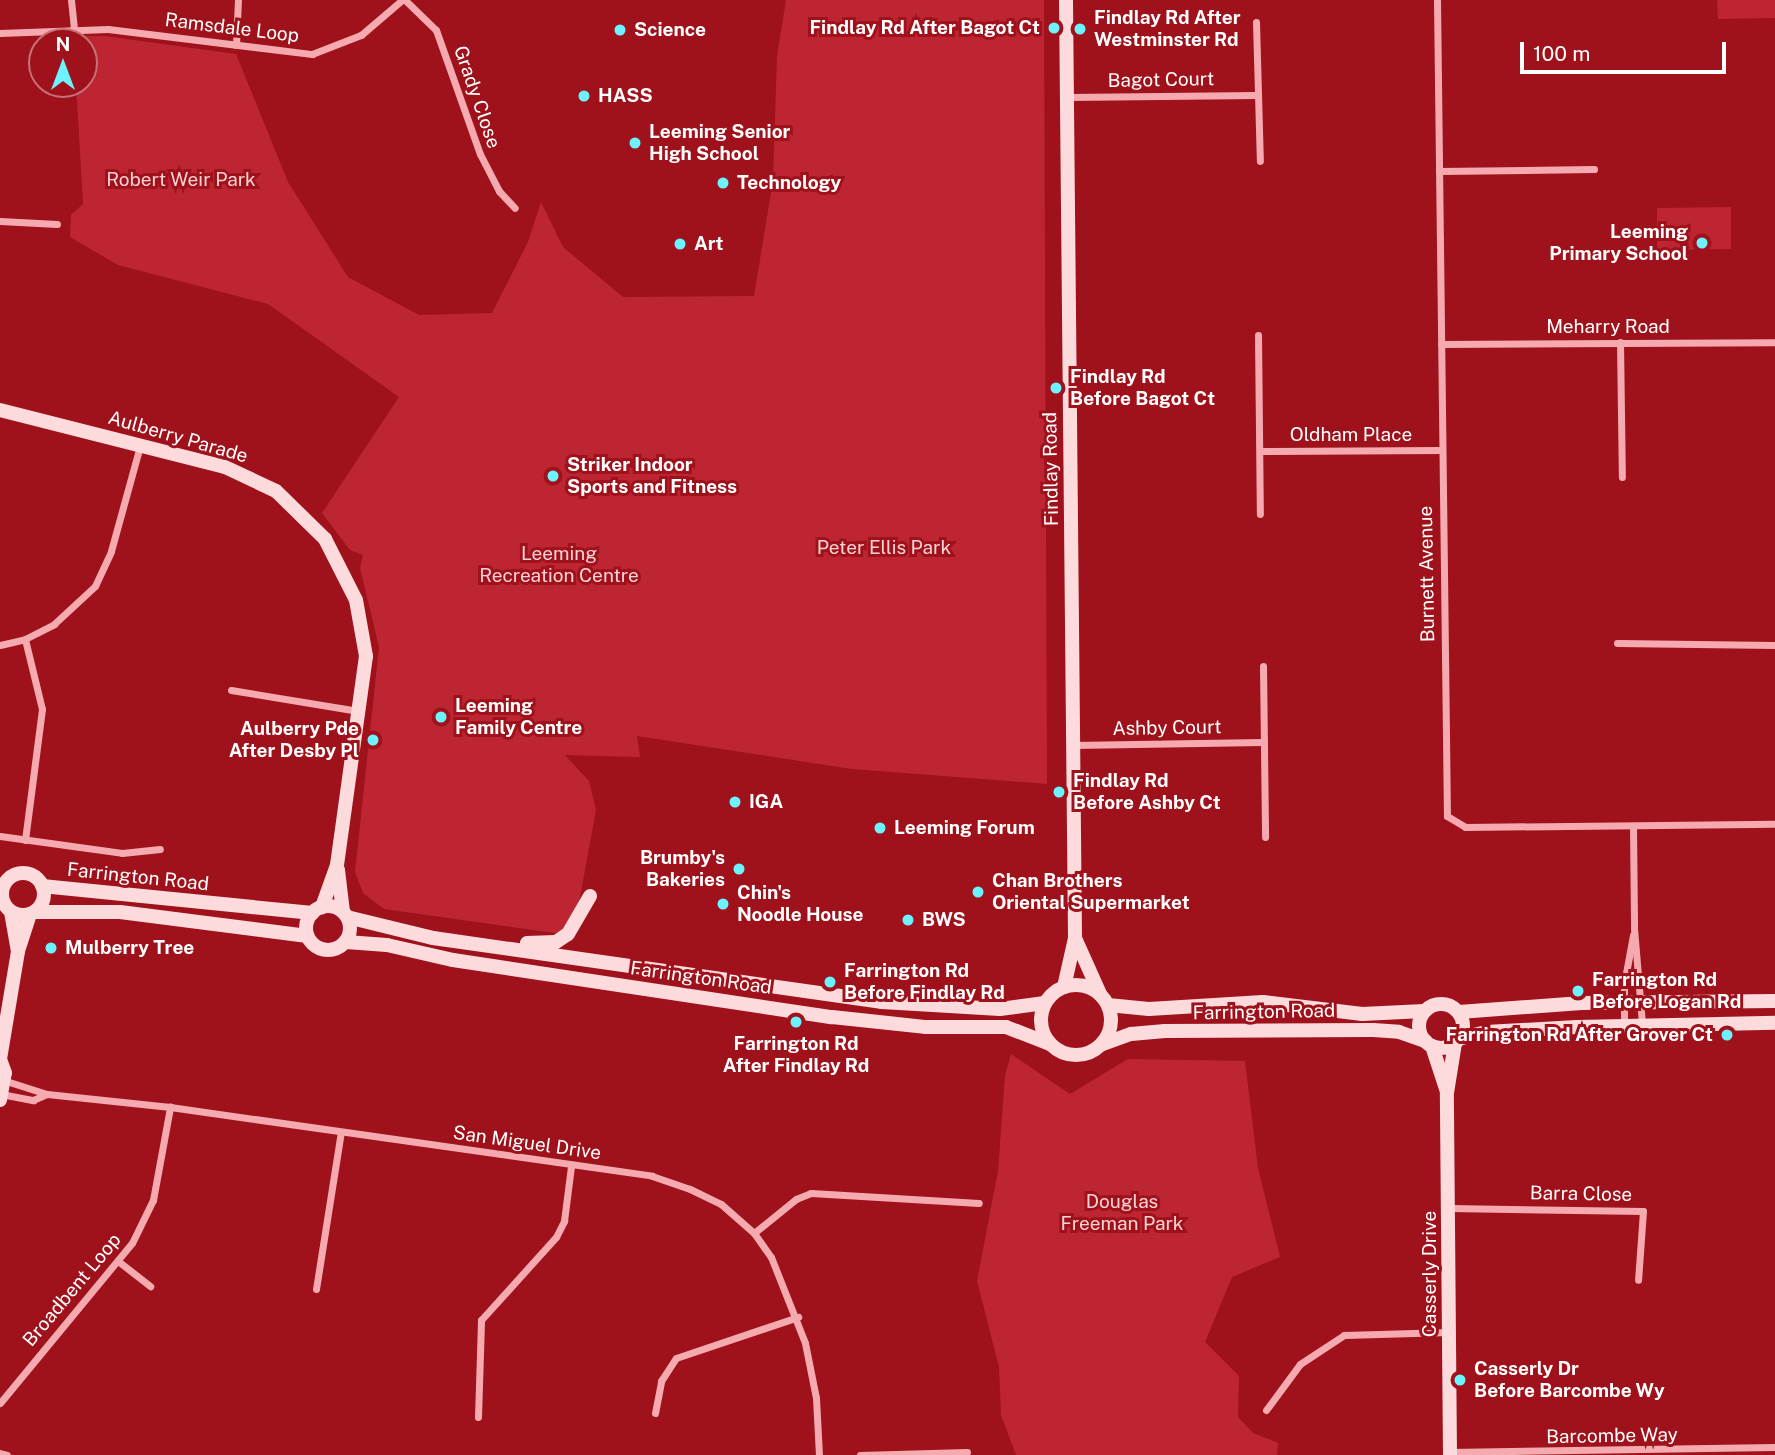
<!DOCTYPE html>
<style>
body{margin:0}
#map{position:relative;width:1775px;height:1455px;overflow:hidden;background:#9f121b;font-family:"Public Sans",sans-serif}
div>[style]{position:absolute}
.green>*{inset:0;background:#be2532}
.street>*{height:7px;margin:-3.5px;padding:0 3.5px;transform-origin:3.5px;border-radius:3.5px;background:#f5aab0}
.secondary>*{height:14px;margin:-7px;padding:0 7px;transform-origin:7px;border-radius:7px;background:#fddadc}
.secondary>.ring{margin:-7px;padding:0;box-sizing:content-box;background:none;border:14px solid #fddadc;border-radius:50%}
.dots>*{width:19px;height:19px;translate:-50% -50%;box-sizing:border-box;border:4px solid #9f121b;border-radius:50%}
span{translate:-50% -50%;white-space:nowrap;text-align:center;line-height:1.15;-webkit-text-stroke:6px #9f121b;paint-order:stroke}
.poi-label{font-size:19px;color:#fff;font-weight:700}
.left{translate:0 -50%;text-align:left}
.right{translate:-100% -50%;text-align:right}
.street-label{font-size:19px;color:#fff}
.park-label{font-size:19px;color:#fed3d6}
.north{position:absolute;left:28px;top:28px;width:70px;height:70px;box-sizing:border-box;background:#9f121b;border:2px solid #c57176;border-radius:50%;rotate:0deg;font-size:19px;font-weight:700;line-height:28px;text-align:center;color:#fff}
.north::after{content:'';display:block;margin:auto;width:24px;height:32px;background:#6df3ff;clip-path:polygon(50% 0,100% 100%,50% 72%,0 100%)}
.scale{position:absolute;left:1520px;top:42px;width:206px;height:32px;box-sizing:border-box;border:4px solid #fff;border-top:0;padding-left:9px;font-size:21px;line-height:24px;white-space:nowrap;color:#fff;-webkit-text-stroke:5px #9f121b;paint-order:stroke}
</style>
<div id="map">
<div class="green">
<i style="clip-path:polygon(786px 0,1044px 0,1047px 784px,852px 769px,637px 736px,640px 757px,565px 755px,589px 781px,596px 810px,579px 903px,563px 930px,555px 933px,384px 909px,363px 893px,355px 872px,379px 647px,360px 568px,363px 555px,350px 550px,322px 513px,399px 397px,268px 304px,118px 265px,70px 237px,71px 215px,83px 204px,76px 84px,84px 84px,84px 42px,74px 42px,73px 36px,105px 36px,236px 54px,288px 182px,348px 277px,419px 315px,492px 313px,528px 242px,541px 202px,563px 247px,623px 297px,754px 296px,773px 180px,777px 56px)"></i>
<i style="clip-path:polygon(1717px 0,1775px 0,1775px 18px,1718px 19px)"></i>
<i style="clip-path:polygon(1731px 207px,1731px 249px,1657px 250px,1657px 208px)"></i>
<i style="clip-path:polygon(1011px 1054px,1070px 1094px,1128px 1059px,1245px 1061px,1258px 1168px,1280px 1257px,1232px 1277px,1205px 1342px,1239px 1376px,1238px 1417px,1253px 1433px,1278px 1443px,1277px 1455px,1016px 1455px,1001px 1415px,999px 1367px,977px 1281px,998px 1171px,1005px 1076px)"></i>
</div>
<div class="street">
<i style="left:71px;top:0;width:28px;rotate:84deg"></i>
<i style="left:405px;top:0;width:43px;rotate:44.1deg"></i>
<i style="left:436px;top:30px;width:132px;rotate:70.5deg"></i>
<i style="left:480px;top:154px;width:42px;rotate:62.8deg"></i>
<i style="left:499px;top:191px;width:23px;rotate:47deg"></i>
<i style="left:1437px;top:0;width:816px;rotate:89.3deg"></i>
<i style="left:1447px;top:816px;width:21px;rotate:31deg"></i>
<i style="left:1465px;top:827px;width:310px;rotate:-0.6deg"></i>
<i style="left:1256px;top:22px;width:139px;rotate:88.4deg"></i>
<i style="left:0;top:33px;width:108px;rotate:-2.1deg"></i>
<i style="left:108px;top:29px;width:206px;rotate:7deg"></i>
<i style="left:312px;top:54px;width:53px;rotate:-21.2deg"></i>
<i style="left:361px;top:35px;width:54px;rotate:-40.5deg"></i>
<i style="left:236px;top:45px;width:45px;rotate:-87.5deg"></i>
<i style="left:1067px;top:97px;width:189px;rotate:-0.6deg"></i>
<i style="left:1439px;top:171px;width:155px;rotate:-0.7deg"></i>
<i style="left:0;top:221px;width:57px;rotate:3deg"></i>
<i style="left:1258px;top:335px;width:179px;rotate:89.4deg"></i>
<i style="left:1620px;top:342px;width:135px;rotate:89.2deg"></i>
<i style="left:1441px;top:344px;width:334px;rotate:-0.3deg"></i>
<i style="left:1262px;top:451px;width:179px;rotate:-0.3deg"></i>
<i style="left:1617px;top:643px;width:158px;rotate:0.7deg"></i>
<i style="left:0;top:645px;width:26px;rotate:-13deg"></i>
<i style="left:25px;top:639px;width:33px;rotate:-27deg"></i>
<i style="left:54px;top:624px;width:56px;rotate:-42.8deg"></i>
<i style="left:95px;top:586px;width:38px;rotate:-65deg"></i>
<i style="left:111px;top:551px;width:109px;rotate:-74.6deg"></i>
<i style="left:1263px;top:666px;width:171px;rotate:89.3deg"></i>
<i style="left:231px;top:690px;width:129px;rotate:9.4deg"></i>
<i style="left:1072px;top:745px;width:191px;rotate:-0.9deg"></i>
<i style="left:1633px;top:826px;width:102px;rotate:89.4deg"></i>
<i style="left:1634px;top:928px;width:96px;rotate:85.2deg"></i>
<i style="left:0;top:836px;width:123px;rotate:7.9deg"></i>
<i style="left:122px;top:853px;width:38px;rotate:-6deg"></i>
<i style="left:25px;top:840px;width:132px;rotate:-82.6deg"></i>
<i style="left:42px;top:709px;width:72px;rotate:-103.7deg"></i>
<i style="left:1624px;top:1025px;width:41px;rotate:-90deg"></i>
<i style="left:1624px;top:984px;width:50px;rotate:-79.6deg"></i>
<i style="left:3px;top:1080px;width:46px;rotate:17.7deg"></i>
<i style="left:47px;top:1094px;width:124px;rotate:6deg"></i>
<i style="left:170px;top:1107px;width:487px;rotate:8.1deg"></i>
<i style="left:652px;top:1176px;width:40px;rotate:18.9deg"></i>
<i style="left:690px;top:1189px;width:34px;rotate:26deg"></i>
<i style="left:721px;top:1204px;width:44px;rotate:41.3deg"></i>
<i style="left:754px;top:1233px;width:29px;rotate:55deg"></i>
<i style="left:771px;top:1257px;width:92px;rotate:68.4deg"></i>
<i style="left:805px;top:1343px;width:56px;rotate:78.7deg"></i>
<i style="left:816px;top:1398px;width:57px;rotate:87deg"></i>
<i style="left:1px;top:1094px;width:33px;rotate:11deg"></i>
<i style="left:33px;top:1100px;width:15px;rotate:-23deg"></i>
<i style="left:1449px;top:1208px;width:194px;rotate:0.9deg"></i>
<i style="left:1643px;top:1211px;width:69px;rotate:94.1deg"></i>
<i style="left:754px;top:1233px;width:54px;rotate:-39deg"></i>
<i style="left:796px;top:1199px;width:16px;rotate:-22deg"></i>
<i style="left:811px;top:1193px;width:168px;rotate:3.4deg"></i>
<i style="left:118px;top:1261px;width:41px;rotate:38deg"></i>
<i style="left:316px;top:1289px;width:159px;rotate:-81deg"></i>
<i style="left:0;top:1403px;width:207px;rotate:-50.5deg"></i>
<i style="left:132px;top:1243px;width:48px;rotate:-64deg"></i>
<i style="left:153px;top:1200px;width:95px;rotate:-79.6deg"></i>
<i style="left:1266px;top:1410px;width:57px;rotate:-53.5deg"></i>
<i style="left:1300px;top:1364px;width:53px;rotate:-33.4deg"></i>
<i style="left:1344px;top:1335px;width:105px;rotate:-1.6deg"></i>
<i style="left:655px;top:1413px;width:33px;rotate:-79deg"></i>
<i style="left:661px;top:1381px;width:27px;rotate:-57deg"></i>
<i style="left:676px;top:1358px;width:129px;rotate:-18.6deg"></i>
<i style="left:478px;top:1417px;width:97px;rotate:-88.2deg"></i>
<i style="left:481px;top:1320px;width:112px;rotate:-47.9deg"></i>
<i style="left:556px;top:1237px;width:18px;rotate:-63deg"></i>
<i style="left:564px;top:1221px;width:55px;rotate:-82.7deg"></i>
<i style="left:1450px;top:1452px;width:325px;rotate:-0.9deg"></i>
<i style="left:0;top:1453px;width:7px;rotate:16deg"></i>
<i style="left:860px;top:1455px;width:107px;rotate:-1.6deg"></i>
</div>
<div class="secondary">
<i style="left:0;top:410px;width:232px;rotate:14.2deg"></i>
<i style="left:225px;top:467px;width:56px;rotate:25.2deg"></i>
<i style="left:276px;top:491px;width:69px;rotate:44.4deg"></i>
<i style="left:325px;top:539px;width:68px;rotate:63.1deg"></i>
<i style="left:356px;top:600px;width:57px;rotate:79.9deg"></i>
<i style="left:366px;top:656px;width:211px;rotate:97.9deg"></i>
<i style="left:337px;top:865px;width:45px;rotate:109.7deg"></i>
<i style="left:338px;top:870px;width:42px;rotate:83.2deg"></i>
<i class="ring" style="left:2px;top:873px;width:28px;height:28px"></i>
<i style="left:42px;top:886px;width:272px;rotate:5.7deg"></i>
<i class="ring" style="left:306px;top:906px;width:30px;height:30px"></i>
<i style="left:11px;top:912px;width:40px;rotate:80deg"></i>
<i style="left:35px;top:912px;width:85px"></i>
<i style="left:120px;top:912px;width:189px;rotate:7.3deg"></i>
<i style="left:347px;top:917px;width:89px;rotate:13.7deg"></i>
<i style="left:433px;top:938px;width:454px;rotate:8.1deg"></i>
<i style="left:882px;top:1002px;width:118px;rotate:3.4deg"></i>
<i style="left:1000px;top:1009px;width:45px;rotate:-7.6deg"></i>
<i style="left:1075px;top:938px;width:61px;rotate:65.9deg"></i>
<i style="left:346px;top:942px;width:41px;rotate:4.2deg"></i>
<i style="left:387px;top:945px;width:68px;rotate:12.8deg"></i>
<i style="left:453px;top:960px;width:383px;rotate:8.6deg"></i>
<i style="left:832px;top:1017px;width:95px;rotate:6.1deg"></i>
<i style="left:926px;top:1027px;width:80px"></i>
<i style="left:1006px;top:1027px;width:47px;rotate:21.1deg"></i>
<i style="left:527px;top:943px;width:29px;rotate:-2deg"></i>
<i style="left:556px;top:942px;width:14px;rotate:-34deg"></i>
<i style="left:568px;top:934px;width:44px;rotate:-59.9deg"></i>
<i class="ring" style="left:1041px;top:985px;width:56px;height:56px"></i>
<i style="left:1064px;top:987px;width:50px;rotate:-77.3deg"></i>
<i style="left:1075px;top:938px;width:938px;rotate:-90.55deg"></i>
<i class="ring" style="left:1419px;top:1004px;width:30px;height:30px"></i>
<i style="left:1108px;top:1005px;width:41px;rotate:5.6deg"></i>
<i style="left:1149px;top:1009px;width:114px;rotate:-3.5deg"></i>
<i style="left:1263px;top:1002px;width:100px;rotate:6.9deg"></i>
<i style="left:1362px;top:1014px;width:62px;rotate:-2.8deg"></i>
<i style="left:1459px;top:1012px;width:123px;rotate:-4.2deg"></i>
<i style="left:1582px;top:1003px;width:193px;rotate:-0.6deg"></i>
<i style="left:1458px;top:1039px;width:29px;rotate:-14deg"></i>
<i style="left:1486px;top:1032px;width:91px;rotate:-3.1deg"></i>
<i style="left:1577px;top:1027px;width:198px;rotate:-1.2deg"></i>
<i style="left:1103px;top:1044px;width:30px;rotate:-20deg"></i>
<i style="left:1131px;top:1034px;width:34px;rotate:-5deg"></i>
<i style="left:1165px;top:1031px;width:208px;rotate:-0.3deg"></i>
<i style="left:1373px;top:1030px;width:26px;rotate:4deg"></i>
<i style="left:1399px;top:1032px;width:28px;rotate:19deg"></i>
<i style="left:1432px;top:1046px;width:48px;rotate:71.9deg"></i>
<i style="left:0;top:1059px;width:109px;rotate:-80.5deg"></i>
<i style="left:18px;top:951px;width:39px;rotate:-72deg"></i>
<i style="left:0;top:1100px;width:27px;rotate:-80deg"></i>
<i style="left:5px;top:1073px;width:15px;rotate:-110deg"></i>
<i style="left:1450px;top:1455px;width:362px;rotate:-90.5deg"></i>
<i style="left:1447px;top:1093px;width:51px;rotate:-80.9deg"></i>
</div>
<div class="dots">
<i style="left:1054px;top:28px;background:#6df3ff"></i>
<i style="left:1080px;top:29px;background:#6df3ff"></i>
<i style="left:620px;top:30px;background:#6df3ff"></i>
<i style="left:584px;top:96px;background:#6df3ff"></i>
<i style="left:635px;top:143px;background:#6df3ff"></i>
<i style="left:723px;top:183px;background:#6df3ff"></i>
<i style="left:1702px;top:243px;background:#6df3ff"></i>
<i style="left:680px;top:244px;background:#6df3ff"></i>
<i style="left:1056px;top:388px;background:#6df3ff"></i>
<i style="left:553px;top:476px;background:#6df3ff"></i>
<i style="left:441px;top:717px;background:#6df3ff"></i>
<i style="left:373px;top:740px;background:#6df3ff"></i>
<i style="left:1059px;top:792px;background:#6df3ff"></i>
<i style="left:735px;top:802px;background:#6df3ff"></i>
<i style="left:880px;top:828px;background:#6df3ff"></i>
<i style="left:739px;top:869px;background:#6df3ff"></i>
<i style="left:978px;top:892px;background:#6df3ff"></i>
<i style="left:723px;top:904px;background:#6df3ff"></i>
<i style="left:908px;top:920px;background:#6df3ff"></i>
<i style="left:51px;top:948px;background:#6df3ff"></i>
<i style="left:830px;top:982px;background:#6df3ff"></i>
<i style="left:1578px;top:991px;background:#6df3ff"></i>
<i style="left:796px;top:1022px;background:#6df3ff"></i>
<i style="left:1727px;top:1035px;background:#6df3ff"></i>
<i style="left:1460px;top:1380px;background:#6df3ff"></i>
</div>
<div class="poi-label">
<span class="left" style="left:1094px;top:29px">Findlay Rd After<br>Westminster Rd</span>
<span class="right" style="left:1040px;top:28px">Findlay Rd After Bagot Ct</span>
<span class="left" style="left:634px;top:30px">Science</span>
<span class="left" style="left:598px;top:96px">HASS</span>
<span class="left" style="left:649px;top:143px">Leeming Senior<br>High School</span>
<span class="left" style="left:737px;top:183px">Technology</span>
<span class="right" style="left:1688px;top:243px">Leeming<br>Primary School</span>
<span class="left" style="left:694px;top:244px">Art</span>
<span class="left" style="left:1070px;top:388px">Findlay Rd<br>Before Bagot Ct</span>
<span class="left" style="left:567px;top:476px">Striker Indoor<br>Sports and Fitness</span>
<span class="left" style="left:455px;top:717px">Leeming<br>Family Centre</span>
<span class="right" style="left:359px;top:740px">Aulberry Pde<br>After Desby Pl</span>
<span class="left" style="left:1073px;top:792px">Findlay Rd<br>Before Ashby Ct</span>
<span class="left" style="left:749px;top:802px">IGA</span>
<span class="left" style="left:894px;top:828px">Leeming Forum</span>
<span class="right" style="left:725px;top:869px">Brumby's<br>Bakeries</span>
<span class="left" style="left:992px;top:892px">Chan Brothers<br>Oriental Supermarket</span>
<span class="left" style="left:737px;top:904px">Chin's<br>Noodle House</span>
<span class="left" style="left:922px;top:920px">BWS</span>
<span class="left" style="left:65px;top:948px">Mulberry Tree</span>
<span class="left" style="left:844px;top:982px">Farrington Rd<br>Before Findlay Rd</span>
<span class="left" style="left:1592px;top:991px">Farrington Rd<br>Before Logan Rd</span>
<span class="right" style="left:1713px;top:1035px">Farrington Rd After Grover Ct</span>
<span style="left:796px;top:1055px">Farrington Rd<br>After Findlay Rd</span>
<span class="left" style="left:1474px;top:1380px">Casserly Dr<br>Before Barcombe Wy</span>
</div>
<div class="street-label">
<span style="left:232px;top:28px;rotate:7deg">Ramsdale Loop</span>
<span style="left:1161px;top:80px;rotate:-1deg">Bagot Court</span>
<span style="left:477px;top:97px;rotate:71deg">Grady Close</span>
<span style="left:1608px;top:327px">Meharry Road</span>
<span style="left:1351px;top:435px">Oldham Place</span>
<span style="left:178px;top:437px;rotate:16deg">Aulberry Parade</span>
<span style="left:1051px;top:469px;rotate:-91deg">Findlay Road</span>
<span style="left:1427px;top:574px;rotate:-91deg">Burnett Avenue</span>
<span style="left:1167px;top:728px;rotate:-1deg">Ashby Court</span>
<span style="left:138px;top:877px;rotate:6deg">Farrington Road</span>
<span style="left:701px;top:978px;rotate:8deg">Farrington Road</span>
<span style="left:1264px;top:1012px;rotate:-1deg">Farrington Road</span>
<span style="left:527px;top:1143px;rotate:8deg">San Miguel Drive</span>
<span style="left:1581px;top:1194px;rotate:1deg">Barra Close</span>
<span style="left:1430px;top:1274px;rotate:-90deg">Casserly Drive</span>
<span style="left:72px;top:1290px;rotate:-50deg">Broadbent Loop</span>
<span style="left:1612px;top:1436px;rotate:-1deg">Barcombe Way</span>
</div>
<div class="park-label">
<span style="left:181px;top:180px">Robert Weir Park</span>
<span style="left:884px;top:548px">Peter Ellis Park</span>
<span style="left:559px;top:565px">Leeming<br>Recreation Centre</span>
<span style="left:1122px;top:1213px">Douglas<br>Freeman Park</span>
</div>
<div class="north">N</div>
<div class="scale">100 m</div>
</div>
